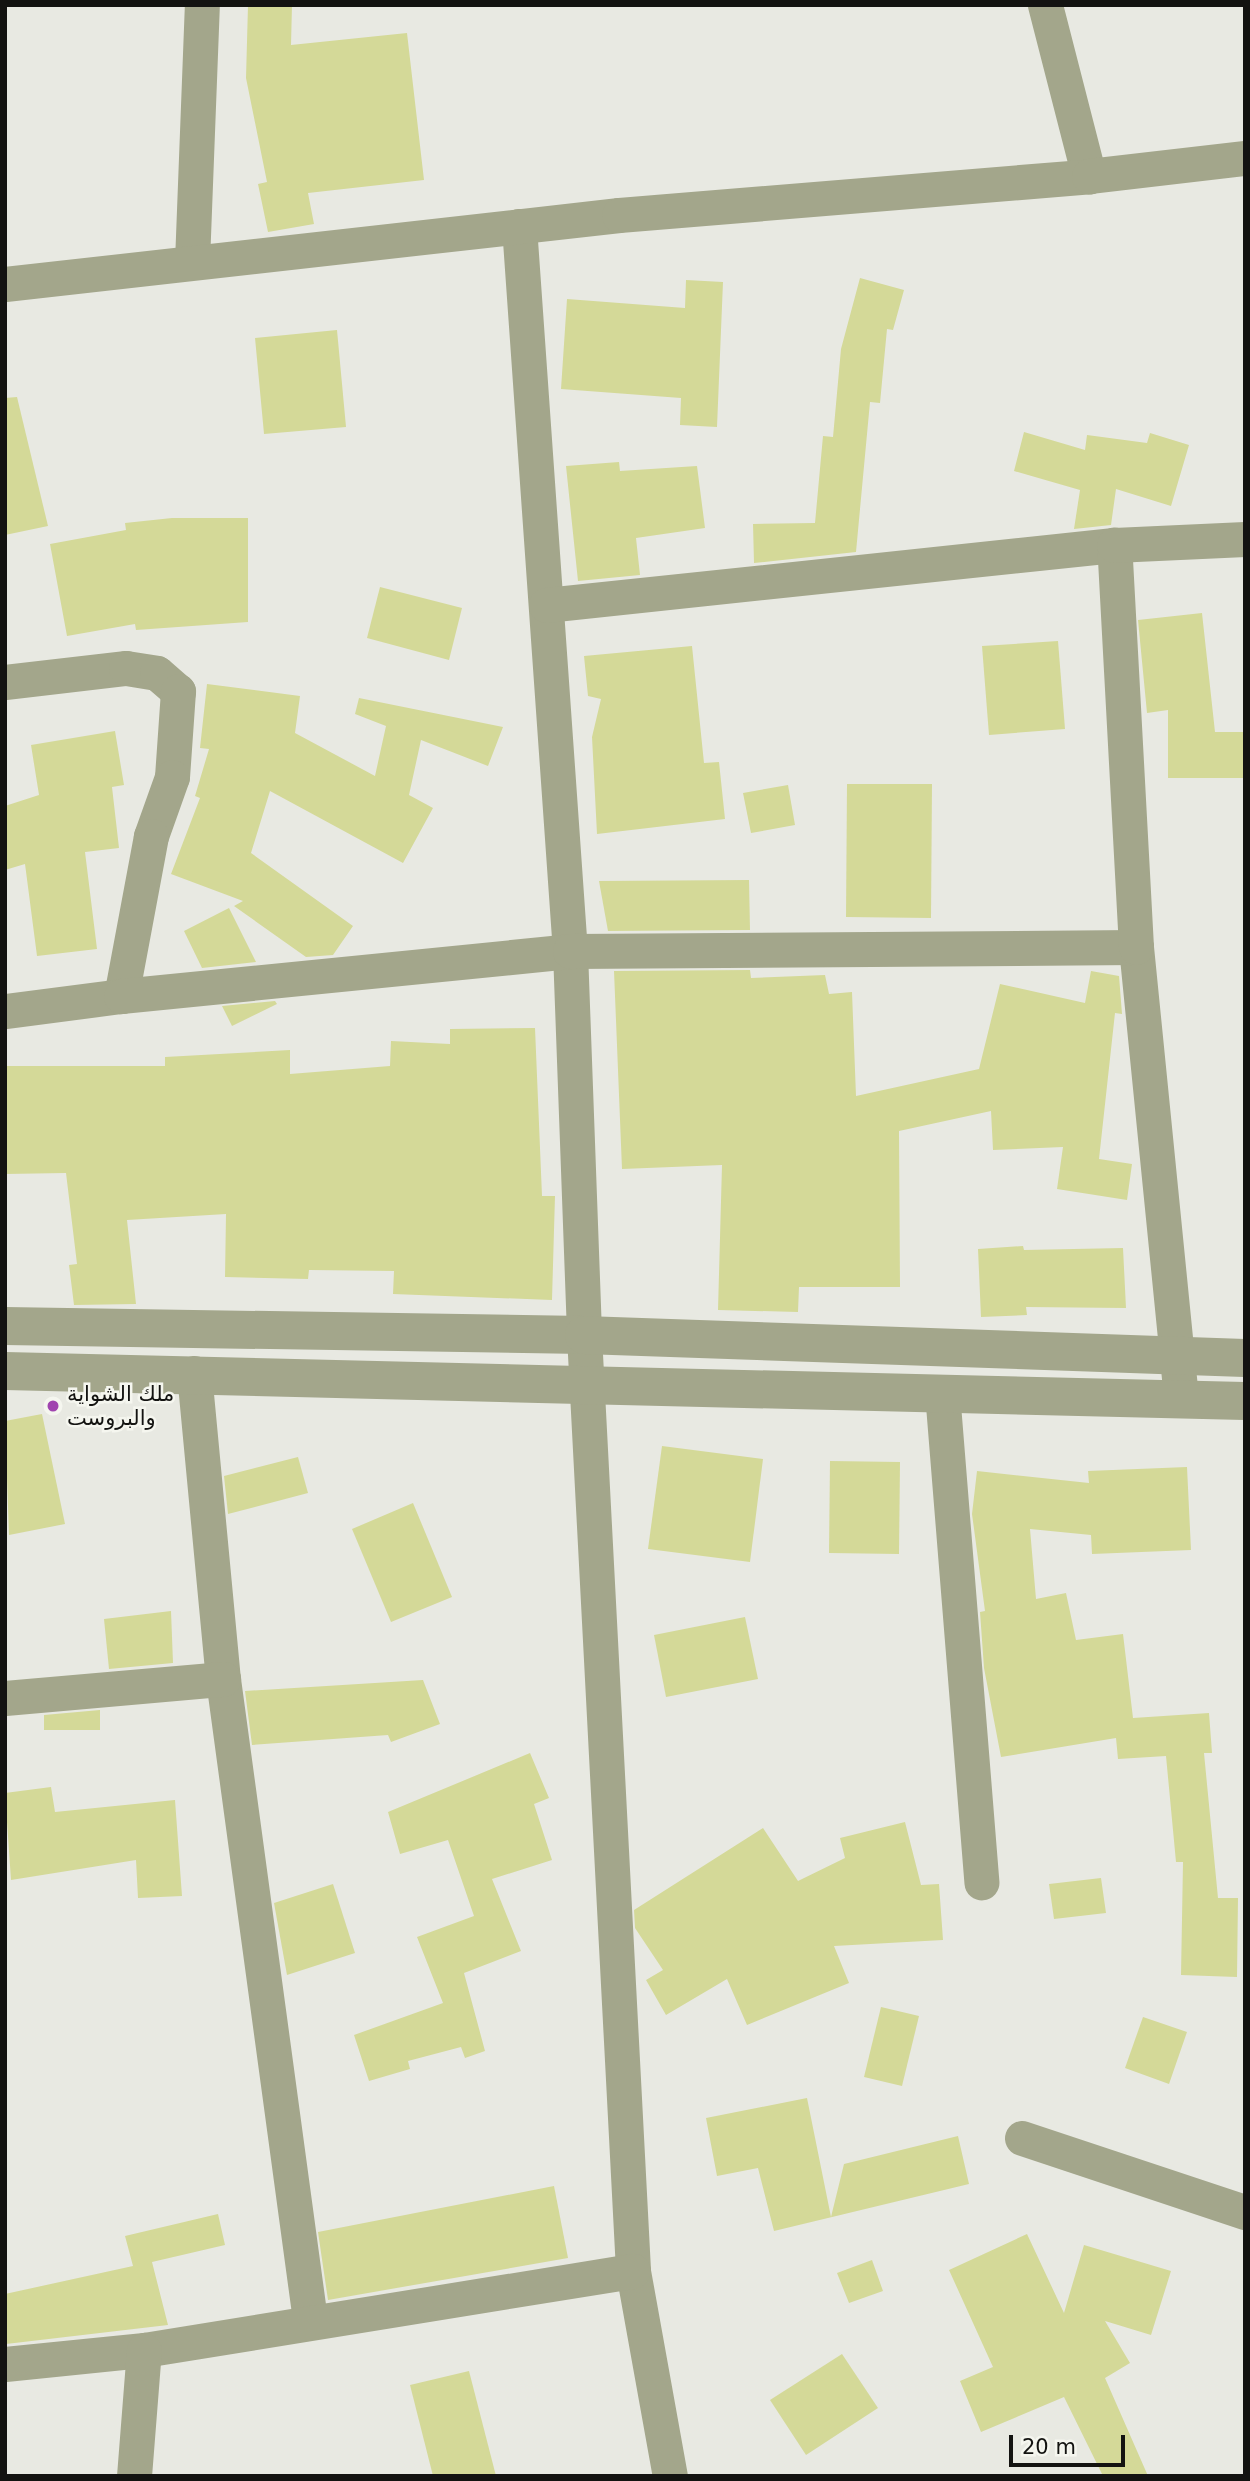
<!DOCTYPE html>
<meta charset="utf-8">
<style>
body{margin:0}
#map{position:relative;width:1250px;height:2481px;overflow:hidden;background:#e8e9e2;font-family:"DejaVu Sans","Noto Sans Arabic",sans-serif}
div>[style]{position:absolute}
.building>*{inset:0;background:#d4d998}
.minor>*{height:35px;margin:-17.5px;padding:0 17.5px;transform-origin:17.5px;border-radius:17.5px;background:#a3a68b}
.tertiary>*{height:38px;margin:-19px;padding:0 19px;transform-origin:19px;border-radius:19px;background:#a3a68b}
.dots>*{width:19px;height:19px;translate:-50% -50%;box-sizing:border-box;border:4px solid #f5f6ef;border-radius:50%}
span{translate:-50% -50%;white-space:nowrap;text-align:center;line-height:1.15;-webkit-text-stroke:5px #f5f6ef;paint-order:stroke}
.poi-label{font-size:21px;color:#131311}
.left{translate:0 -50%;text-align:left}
.frame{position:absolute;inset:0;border:7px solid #131311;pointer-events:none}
.scale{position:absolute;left:1009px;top:2435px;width:116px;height:32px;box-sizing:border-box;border:4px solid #131311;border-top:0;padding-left:9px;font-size:21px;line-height:24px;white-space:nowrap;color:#131311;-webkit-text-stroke:5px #f5f6ef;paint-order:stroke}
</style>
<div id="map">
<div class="building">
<i style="clip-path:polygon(248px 5px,292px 5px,291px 45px,407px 33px,424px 180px,308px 193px,314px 224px,268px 232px,258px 184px,267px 182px,246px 78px)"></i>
<i style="clip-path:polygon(860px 278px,904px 290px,893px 330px,887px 329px,880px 403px,870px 402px,856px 552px,754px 563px,753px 524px,815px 523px,823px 436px,833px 437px,841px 349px)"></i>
<i style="clip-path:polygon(686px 280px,723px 282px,717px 427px,680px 425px,681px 398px,561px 389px,567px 299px,685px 308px)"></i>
<i style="clip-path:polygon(337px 330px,346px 427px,264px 434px,255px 338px)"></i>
<i style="clip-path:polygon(17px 397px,48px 526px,5px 535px,5px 398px)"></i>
<i style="clip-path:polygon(1024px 432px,1085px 450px,1087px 435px,1147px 443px,1150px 433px,1189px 445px,1171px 506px,1116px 489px,1111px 525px,1074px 529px,1080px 490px,1014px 471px)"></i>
<i style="clip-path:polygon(619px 462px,620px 471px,697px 466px,705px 528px,636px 538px,640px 575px,578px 581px,566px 466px)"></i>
<i style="clip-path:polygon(172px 518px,248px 518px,248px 622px,136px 630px,135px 624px,67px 636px,50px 544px,126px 530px,125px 523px)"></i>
<i style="clip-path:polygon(380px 587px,462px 608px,449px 660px,367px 638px)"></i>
<i style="clip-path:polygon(1202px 613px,1215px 732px,1245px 732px,1245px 778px,1168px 778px,1168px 710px,1147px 713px,1138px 620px)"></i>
<i style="clip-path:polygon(1058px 641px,1065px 729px,989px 735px,982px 646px)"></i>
<i style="clip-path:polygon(692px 646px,704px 763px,719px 762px,725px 819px,597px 834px,592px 737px,601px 699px,588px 696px,584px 656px)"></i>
<i style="clip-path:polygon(207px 684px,300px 696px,295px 733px,375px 776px,386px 726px,355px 714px,359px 698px,503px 727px,488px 766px,421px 740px,409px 795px,433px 808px,403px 863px,270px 791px,251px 853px,353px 926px,333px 955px,306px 957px,234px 906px,243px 901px,171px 874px,200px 798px,195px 796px,209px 749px,200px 748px)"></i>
<i style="clip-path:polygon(115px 731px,124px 785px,112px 787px,119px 848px,85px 852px,97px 949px,37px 956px,25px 864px,5px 870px,5px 806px,39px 795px,31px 745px)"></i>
<i style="clip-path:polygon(847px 784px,932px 784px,931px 918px,846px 917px)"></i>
<i style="clip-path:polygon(788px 785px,795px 825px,751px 833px,743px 793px)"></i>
<i style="clip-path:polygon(749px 880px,750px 930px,608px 931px,599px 881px)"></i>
<i style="clip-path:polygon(229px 908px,256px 962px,202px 968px,184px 931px)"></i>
<i style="clip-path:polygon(750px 970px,751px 978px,825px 975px,829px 994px,852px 992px,856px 1096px,979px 1069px,1000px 984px,1085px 1003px,1091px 971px,1119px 976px,1122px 1014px,1115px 1013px,1099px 1159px,1132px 1164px,1127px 1200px,1057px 1189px,1063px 1147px,993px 1150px,991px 1111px,899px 1131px,900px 1287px,799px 1287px,798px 1312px,718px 1310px,722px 1165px,622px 1169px,614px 971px)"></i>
<i style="clip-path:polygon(275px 1001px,277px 1004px,232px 1026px,222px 1006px)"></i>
<i style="clip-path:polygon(535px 1028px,542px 1196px,555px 1196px,552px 1300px,393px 1294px,394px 1271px,309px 1270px,308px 1279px,225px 1277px,226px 1214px,127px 1220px,136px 1304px,74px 1305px,69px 1265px,77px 1264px,66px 1173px,5px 1174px,5px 1066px,165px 1066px,165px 1057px,290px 1050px,290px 1074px,390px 1066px,391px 1041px,450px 1044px,450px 1029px)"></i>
<i style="clip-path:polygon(1023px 1246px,1024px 1250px,1123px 1248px,1126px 1308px,1026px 1307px,1027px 1315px,981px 1317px,978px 1249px)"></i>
<i style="clip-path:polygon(42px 1414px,65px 1524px,9px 1535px,5px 1421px)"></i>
<i style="clip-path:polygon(662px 1446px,763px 1459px,750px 1562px,648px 1549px)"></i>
<i style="clip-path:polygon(298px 1457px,308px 1493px,228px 1514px,224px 1476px)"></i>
<i style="clip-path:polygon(830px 1461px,900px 1462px,899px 1554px,829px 1553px)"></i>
<i style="clip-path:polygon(1187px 1467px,1191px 1550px,1092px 1554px,1091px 1535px,1030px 1529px,1036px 1599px,1066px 1593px,1076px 1640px,1123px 1634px,1133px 1718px,1209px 1713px,1212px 1753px,1204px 1753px,1218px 1898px,1238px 1898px,1237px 1977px,1181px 1975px,1183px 1862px,1176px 1862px,1166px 1756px,1118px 1759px,1116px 1738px,1001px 1757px,984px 1668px,980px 1612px,985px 1611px,972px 1514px,977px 1471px,1089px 1483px,1088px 1471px)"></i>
<i style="clip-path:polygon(413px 1503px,452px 1597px,391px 1622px,352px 1529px)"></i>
<i style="clip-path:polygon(171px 1611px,173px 1663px,109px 1669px,104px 1619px)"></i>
<i style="clip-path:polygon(745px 1617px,758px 1679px,666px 1697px,654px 1635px)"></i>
<i style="clip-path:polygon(423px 1680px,440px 1724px,391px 1742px,388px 1735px,252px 1745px,245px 1691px)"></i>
<i style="clip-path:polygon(100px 1710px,100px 1730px,44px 1730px,44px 1715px)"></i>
<i style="clip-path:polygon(530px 1753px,549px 1798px,534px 1804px,552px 1860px,492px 1879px,521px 1951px,464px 1973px,485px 2051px,465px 2058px,461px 2047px,408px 2061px,410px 2069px,369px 2081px,354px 2035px,443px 2003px,417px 1937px,474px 1916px,448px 1840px,400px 1854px,388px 1812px)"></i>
<i style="clip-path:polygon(51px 1787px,55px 1812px,175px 1800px,182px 1896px,138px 1898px,136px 1860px,11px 1880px,5px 1793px)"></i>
<i style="clip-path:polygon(905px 1822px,921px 1885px,939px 1884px,943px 1940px,834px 1946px,849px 1983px,747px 2025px,727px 1979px,666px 2015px,646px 1980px,663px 1970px,635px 1928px,634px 1910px,763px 1828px,798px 1881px,845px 1858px,840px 1838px)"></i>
<i style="clip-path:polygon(1101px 1878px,1106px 1913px,1054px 1919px,1049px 1884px)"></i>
<i style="clip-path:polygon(333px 1884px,355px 1953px,287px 1975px,274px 1903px)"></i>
<i style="clip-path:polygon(881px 2007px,919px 2016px,902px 2086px,864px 2077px)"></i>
<i style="clip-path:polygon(1143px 2017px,1187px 2032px,1169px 2084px,1125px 2068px)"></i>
<i style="clip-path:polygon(807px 2098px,831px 2217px,844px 2164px,958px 2136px,969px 2184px,774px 2231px,758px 2168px,717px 2176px,706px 2118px)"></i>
<i style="clip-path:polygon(554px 2186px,568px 2258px,328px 2300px,318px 2232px)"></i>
<i style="clip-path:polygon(218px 2214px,225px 2245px,152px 2262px,168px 2325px,6px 2344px,5px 2294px,133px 2266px,125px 2236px)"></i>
<i style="clip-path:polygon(1027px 2234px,1064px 2313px,1084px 2245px,1171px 2271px,1151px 2335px,1105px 2321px,1130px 2363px,1105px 2378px,1148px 2476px,1103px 2476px,1064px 2397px,981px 2432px,960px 2381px,993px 2367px,949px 2270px)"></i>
<i style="clip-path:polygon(872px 2260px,883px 2291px,849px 2303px,837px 2273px)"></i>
<i style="clip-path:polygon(842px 2354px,878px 2408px,806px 2455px,770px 2400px)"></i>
<i style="clip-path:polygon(469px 2371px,496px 2476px,433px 2476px,410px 2385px)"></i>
</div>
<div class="minor">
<i style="left:1045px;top:5px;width:177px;rotate:75.6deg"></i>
<i style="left:519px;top:226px;width:727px;rotate:85.98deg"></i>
<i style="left:570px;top:951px;width:384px;rotate:87.9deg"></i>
<i style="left:584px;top:1335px;width:937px;rotate:87deg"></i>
<i style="left:633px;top:2271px;width:208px;rotate:79.8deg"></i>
<i style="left:192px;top:262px;width:257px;rotate:-87.8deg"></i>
<i style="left:5px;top:284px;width:618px;rotate:-6.41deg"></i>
<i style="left:619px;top:215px;width:472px;rotate:-4.7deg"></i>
<i style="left:1089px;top:176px;width:157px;rotate:-6.6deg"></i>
<i style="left:546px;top:605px;width:571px;rotate:-6.03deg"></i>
<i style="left:5px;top:682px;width:122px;rotate:-6.6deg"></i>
<i style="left:126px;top:668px;width:31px;rotate:9deg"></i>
<i style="left:157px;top:673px;width:28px;rotate:41deg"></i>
<i style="left:178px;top:691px;width:86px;rotate:94deg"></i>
<i style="left:172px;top:777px;width:63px;rotate:109.6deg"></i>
<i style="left:151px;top:836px;width:163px;rotate:100.6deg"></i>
<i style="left:121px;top:996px;width:117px;rotate:172.6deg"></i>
<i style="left:1136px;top:947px;width:454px;rotate:84.3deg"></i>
<i style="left:121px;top:996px;width:451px;rotate:-5.7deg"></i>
<i style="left:570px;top:951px;width:566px;rotate:-0.4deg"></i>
<i style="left:1136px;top:947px;width:403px;rotate:-93.1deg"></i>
<i style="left:1114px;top:545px;width:131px;rotate:-2.6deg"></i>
<i style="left:194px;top:1373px;width:307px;rotate:84.6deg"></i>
<i style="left:223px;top:1679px;width:647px;rotate:82.27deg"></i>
<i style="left:942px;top:1392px;width:492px;rotate:85.4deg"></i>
<i style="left:5px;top:1698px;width:219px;rotate:-5deg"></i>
<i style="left:1022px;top:2138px;width:235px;rotate:18.4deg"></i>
<i style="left:5px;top:2364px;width:140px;rotate:-5.8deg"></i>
<i style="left:144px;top:2350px;width:495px;rotate:-9.2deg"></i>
<i style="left:134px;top:2476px;width:126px;rotate:-85.5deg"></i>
</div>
<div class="tertiary">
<i style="left:5px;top:1326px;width:579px;rotate:0.89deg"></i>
<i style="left:584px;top:1335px;width:661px;rotate:1.99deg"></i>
<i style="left:5px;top:1371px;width:1240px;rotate:1.39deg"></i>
</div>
<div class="dots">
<i style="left:53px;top:1406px;background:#a044af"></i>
</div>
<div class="poi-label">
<span class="left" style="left:67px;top:1406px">ملك الشواية<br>والبروست</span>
</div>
<div class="frame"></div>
<div class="scale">20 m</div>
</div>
